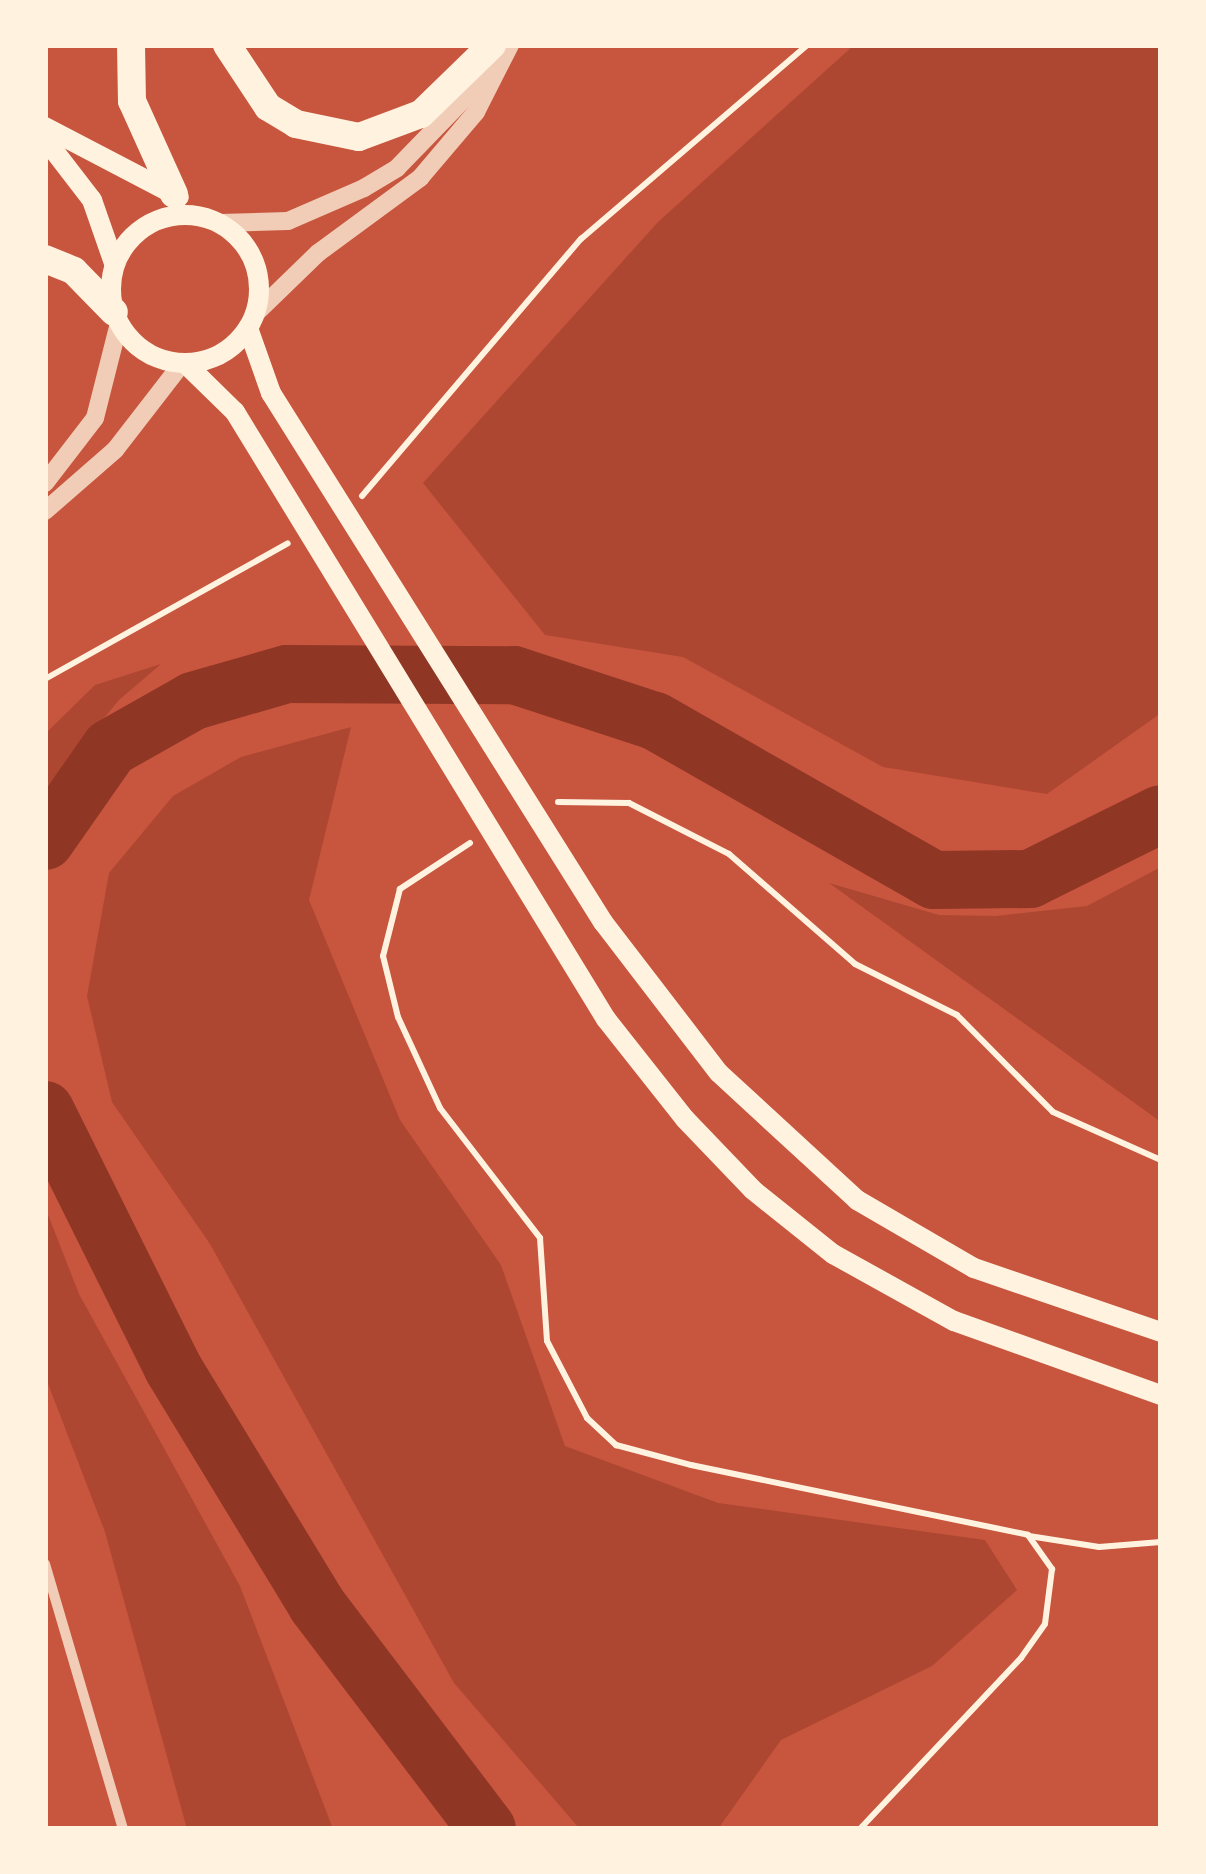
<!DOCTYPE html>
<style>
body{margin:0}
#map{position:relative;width:1206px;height:1874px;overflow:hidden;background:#c8553d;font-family:Barlow,sans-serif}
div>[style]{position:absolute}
.green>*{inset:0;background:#ae4732}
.river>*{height:58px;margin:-29px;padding:0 29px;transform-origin:29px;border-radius:29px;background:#8f3625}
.path>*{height:6px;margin:-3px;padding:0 3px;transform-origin:3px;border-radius:3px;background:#fff3e0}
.minor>*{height:10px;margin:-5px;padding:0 5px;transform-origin:5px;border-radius:5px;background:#f1ccb7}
.tertiary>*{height:18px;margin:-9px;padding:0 9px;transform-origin:9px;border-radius:9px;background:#f1ccb7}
.secondary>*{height:20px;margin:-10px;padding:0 10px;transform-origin:10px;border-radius:10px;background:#fff3e0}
.secondary>.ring{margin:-10px;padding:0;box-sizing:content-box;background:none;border:20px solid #fff3e0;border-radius:50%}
.motorway>*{height:28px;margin:-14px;padding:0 14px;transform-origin:14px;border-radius:14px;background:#fff3e0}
span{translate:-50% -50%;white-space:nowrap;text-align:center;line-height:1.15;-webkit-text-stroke:8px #fff3e0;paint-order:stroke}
.frame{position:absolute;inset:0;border:48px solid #fff3e0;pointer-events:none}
</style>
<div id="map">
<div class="green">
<i style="clip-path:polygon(854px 45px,1161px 45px,1161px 713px,1047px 794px,883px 767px,683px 657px,545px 635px,423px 483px,658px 222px)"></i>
<i style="clip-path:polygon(161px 664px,119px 700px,45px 789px,45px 734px,95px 685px)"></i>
<i style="clip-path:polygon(351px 727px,309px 900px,400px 1120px,501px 1265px,565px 1446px,718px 1503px,985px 1540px,1017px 1590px,932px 1666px,781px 1740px,718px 1829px,579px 1828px,454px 1683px,210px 1244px,112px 1102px,87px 996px,109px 873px,173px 796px,241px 757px)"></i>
<i style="clip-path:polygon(1161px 867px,1161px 1122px,829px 883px,939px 915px,996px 916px,1087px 906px)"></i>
<i style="clip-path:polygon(45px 1207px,79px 1294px,240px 1586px,333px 1829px,187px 1829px,105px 1532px,45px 1376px)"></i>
</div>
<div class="river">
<i style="left:45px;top:841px;width:113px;rotate:-55deg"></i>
<i style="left:110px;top:748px;width:95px;rotate:-29.5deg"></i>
<i style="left:193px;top:701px;width:98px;rotate:-16deg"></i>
<i style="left:287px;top:674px;width:227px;rotate:0.3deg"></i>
<i style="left:514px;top:675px;width:148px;rotate:18.1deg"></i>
<i style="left:655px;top:721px;width:321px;rotate:29.7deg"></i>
<i style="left:934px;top:880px;width:96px;rotate:-0.6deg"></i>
<i style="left:1030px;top:879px;width:146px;rotate:-26.4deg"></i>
<i style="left:45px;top:1110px;width:288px;rotate:63.6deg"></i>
<i style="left:173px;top:1368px;width:277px;rotate:58.7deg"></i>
<i style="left:317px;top:1605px;width:281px;rotate:52.8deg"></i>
</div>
<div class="path">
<i style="left:362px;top:496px;width:338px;rotate:-49.6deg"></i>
<i style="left:581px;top:239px;width:298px;rotate:-40.6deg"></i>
<i style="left:45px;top:679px;width:278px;rotate:-29.2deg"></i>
<i style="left:558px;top:802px;width:71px;rotate:0.8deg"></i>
<i style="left:629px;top:803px;width:112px;rotate:27deg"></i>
<i style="left:729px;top:854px;width:167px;rotate:41.1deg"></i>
<i style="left:855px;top:964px;width:114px;rotate:26.6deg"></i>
<i style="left:957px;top:1015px;width:136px;rotate:45.3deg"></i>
<i style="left:1053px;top:1112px;width:118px;rotate:24deg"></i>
<i style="left:470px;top:843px;width:84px;rotate:146.7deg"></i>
<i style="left:400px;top:889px;width:69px;rotate:104.2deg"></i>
<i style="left:383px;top:956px;width:63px;rotate:76.2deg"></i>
<i style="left:398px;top:1017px;width:100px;rotate:65.2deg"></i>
<i style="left:440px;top:1108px;width:164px;rotate:52.4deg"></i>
<i style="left:540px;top:1238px;width:103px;rotate:86.1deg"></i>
<i style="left:547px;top:1341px;width:87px;rotate:62.5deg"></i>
<i style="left:587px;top:1418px;width:40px;rotate:43deg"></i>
<i style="left:616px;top:1445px;width:78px;rotate:14.9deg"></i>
<i style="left:691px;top:1465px;width:344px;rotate:11.7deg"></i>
<i style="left:1028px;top:1535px;width:42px;rotate:54.8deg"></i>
<i style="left:1052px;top:1569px;width:55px;rotate:97.3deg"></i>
<i style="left:1045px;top:1624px;width:42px;rotate:125.2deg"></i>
<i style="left:1021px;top:1658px;width:235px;rotate:133.3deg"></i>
<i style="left:1029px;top:1536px;width:71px;rotate:8.9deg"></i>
<i style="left:1099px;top:1547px;width:62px;rotate:-4.6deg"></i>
</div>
<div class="minor">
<i style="left:45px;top:1564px;width:276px;rotate:73.6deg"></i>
</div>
<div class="tertiary">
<i style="left:220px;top:223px;width:68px;rotate:-1.7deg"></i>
<i style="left:288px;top:221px;width:83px;rotate:-23.5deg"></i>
<i style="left:364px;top:188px;width:39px;rotate:-31deg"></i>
<i style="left:397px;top:168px;width:131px;rotate:-45.9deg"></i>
<i style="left:255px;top:314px;width:88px;rotate:-44.1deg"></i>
<i style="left:318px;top:253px;width:127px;rotate:-36.3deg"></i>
<i style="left:420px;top:178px;width:87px;rotate:-49.7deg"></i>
<i style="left:476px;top:112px;width:75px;rotate:-63.1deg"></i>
<i style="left:45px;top:483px;width:82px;rotate:-52.4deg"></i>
<i style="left:95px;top:418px;width:98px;rotate:-75.8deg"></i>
<i style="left:45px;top:511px;width:93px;rotate:-41.1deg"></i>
<i style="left:115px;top:450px;width:106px;rotate:-52.3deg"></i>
</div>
<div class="secondary">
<i style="left:45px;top:127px;width:151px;rotate:27.6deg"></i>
<i style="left:45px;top:139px;width:77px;rotate:52.4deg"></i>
<i style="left:92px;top:200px;width:67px;rotate:70.8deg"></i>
<i class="ring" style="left:111px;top:215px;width:128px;height:128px"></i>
<i style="left:248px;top:328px;width:69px;rotate:70.5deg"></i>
<i style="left:271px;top:393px;width:625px;rotate:57.89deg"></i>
<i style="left:603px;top:922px;width:190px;rotate:52.5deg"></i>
<i style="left:719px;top:1073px;width:188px;rotate:42.6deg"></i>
<i style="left:857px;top:1200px;width:135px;rotate:30.2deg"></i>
<i style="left:974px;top:1268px;width:198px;rotate:18.9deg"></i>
<i style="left:188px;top:366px;width:66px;rotate:44.4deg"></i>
<i style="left:235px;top:412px;width:711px;rotate:58.57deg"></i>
<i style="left:606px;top:1019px;width:127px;rotate:51.7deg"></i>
<i style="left:685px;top:1119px;width:98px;rotate:46.2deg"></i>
<i style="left:753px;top:1190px;width:102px;rotate:38.7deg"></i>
<i style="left:833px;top:1254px;width:138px;rotate:29deg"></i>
<i style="left:954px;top:1321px;width:220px;rotate:19.7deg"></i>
</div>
<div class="motorway">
<i style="left:131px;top:45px;width:56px;rotate:89deg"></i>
<i style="left:132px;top:101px;width:102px;rotate:65.7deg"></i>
<i style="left:227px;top:45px;width:74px;rotate:56.5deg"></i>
<i style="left:268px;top:107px;width:33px;rotate:31deg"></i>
<i style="left:296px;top:124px;width:64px;rotate:11.7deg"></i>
<i style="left:359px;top:137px;width:66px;rotate:-20.4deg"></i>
<i style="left:421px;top:114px;width:99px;rotate:-44.2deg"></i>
<i style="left:45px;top:259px;width:31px;rotate:22deg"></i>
<i style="left:74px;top:271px;width:57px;rotate:45.7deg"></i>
</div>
<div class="frame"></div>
</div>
